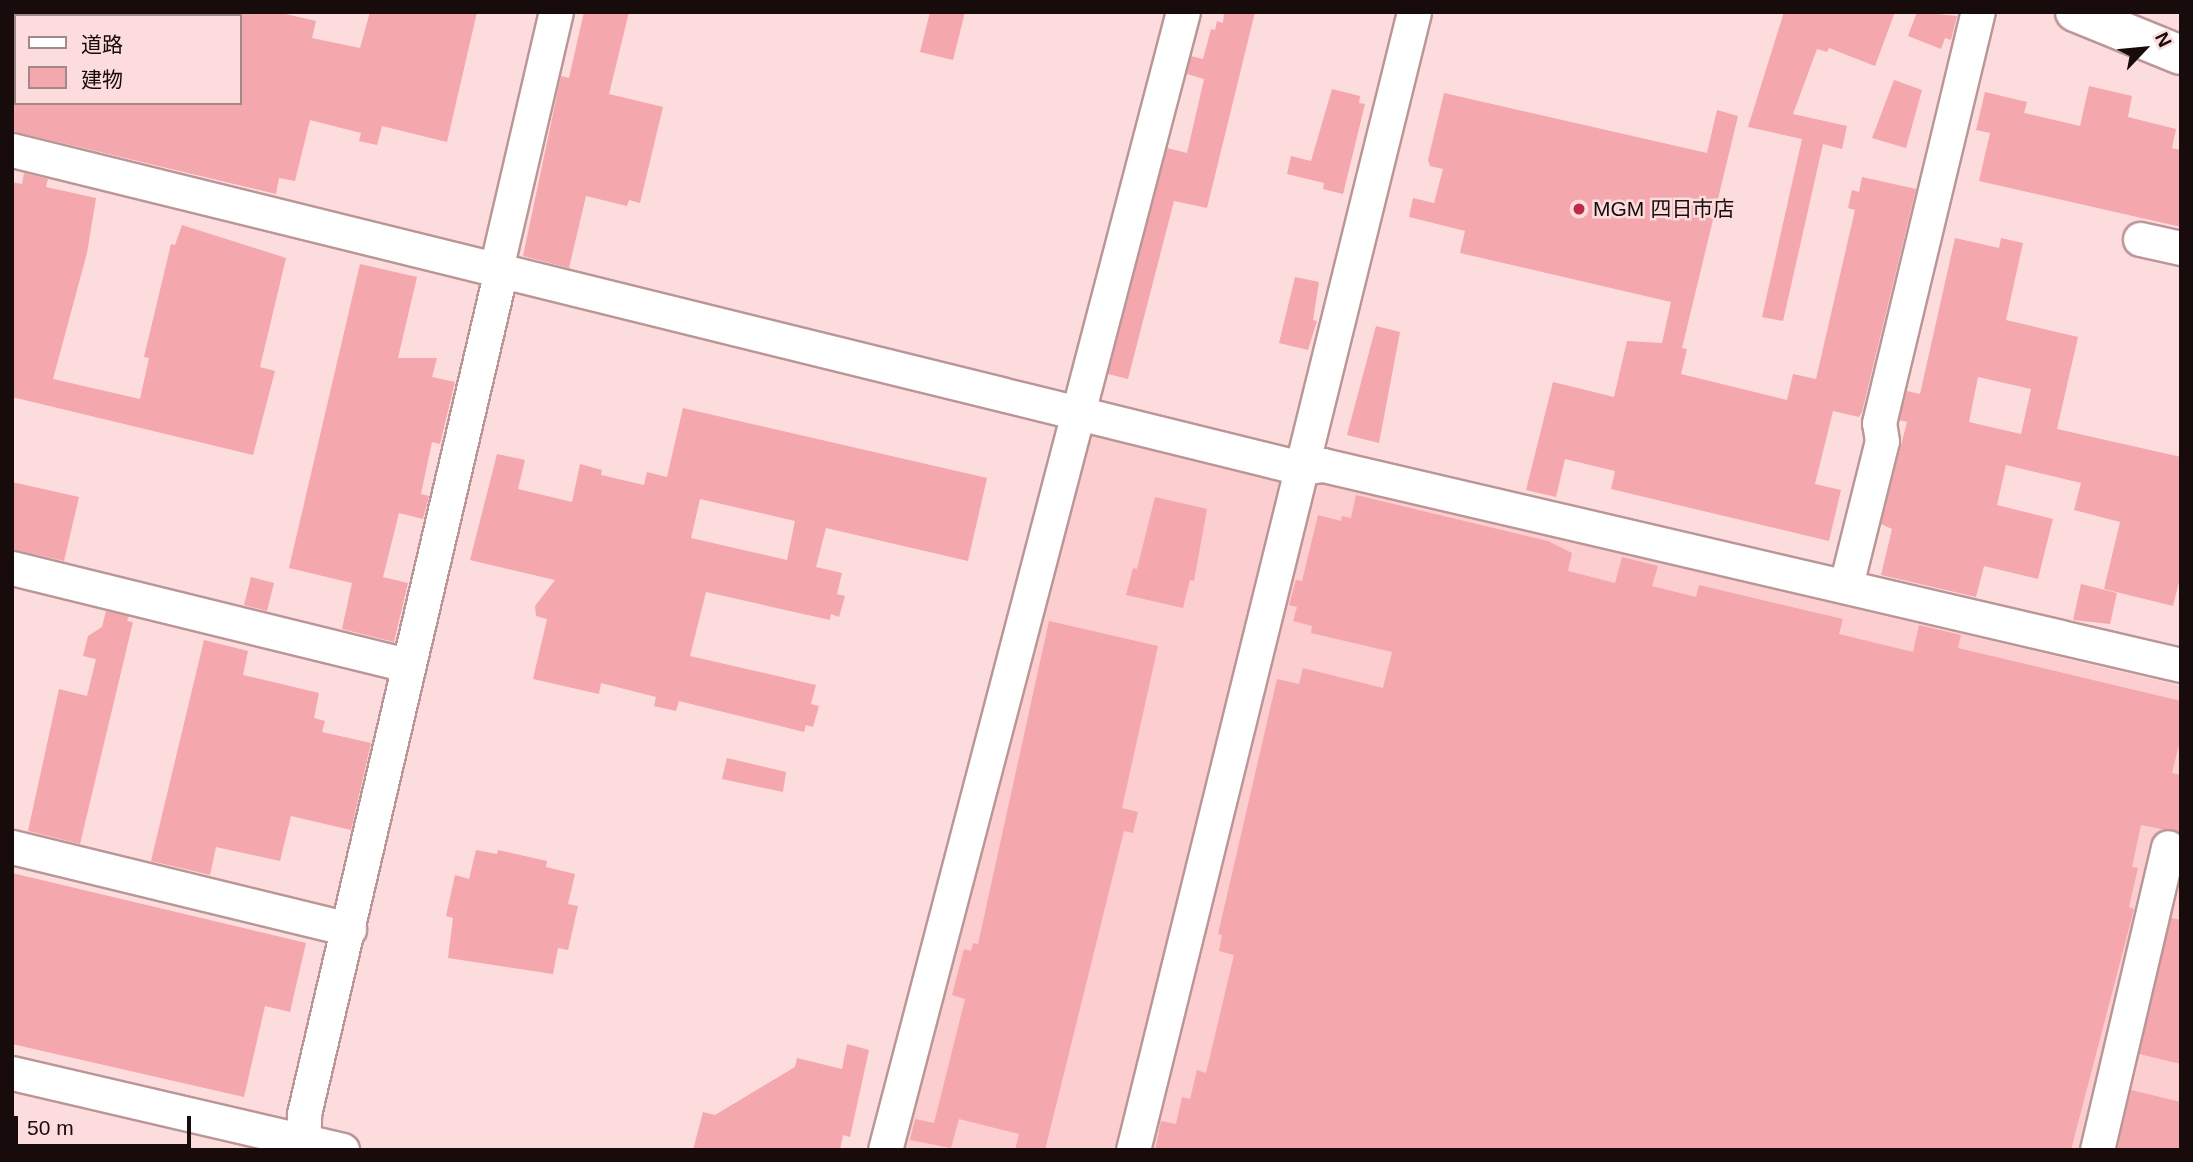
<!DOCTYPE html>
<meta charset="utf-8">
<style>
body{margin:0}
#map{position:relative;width:2193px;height:1162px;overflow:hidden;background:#fcdcdd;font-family:Helvetica,"Noto Sans JP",sans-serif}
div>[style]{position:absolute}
.built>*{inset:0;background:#fdced0}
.building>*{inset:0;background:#f4a7ac}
.roads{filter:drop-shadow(2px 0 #bb9697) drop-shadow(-2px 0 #bb9697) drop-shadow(0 2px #bb9697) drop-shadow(0 -2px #bb9697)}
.minor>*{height:33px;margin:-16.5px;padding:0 16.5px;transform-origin:16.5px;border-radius:16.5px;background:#fff}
.highway>*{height:38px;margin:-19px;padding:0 19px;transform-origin:19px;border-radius:19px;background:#fff}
.dots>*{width:19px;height:19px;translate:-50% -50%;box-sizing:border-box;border:4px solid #fcdcdd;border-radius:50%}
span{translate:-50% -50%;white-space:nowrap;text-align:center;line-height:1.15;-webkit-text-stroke:5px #fcdcdd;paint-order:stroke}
.poi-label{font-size:21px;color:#180b0c}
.left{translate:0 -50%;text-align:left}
.frame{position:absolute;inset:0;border:14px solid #180b0c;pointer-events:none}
.legend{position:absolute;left:14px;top:14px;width:228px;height:91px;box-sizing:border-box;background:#fcdcdd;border:2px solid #a18889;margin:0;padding:9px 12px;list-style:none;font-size:21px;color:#180b0c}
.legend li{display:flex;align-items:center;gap:14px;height:35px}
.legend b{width:35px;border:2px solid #a18889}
.north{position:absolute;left:2109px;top:14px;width:70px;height:70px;-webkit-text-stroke:5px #fcdcdd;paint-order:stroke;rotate:64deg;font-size:19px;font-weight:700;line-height:28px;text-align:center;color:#180b0c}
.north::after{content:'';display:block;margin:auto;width:24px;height:32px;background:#180b0c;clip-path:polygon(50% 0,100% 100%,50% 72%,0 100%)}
.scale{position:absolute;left:14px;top:1116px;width:177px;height:32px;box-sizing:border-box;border:4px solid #180b0c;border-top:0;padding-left:9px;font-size:21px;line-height:24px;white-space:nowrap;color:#180b0c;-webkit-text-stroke:5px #fcdcdd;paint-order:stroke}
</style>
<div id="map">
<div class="built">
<i style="clip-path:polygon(1088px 428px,2181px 686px,2181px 1150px,900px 1150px)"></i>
</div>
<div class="building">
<i style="clip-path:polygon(240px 12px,277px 12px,316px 21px,312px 38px,360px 48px,370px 12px,477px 12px,447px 142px,382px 126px,377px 145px,359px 141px,361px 133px,310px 120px,295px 181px,279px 178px,276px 194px,12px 131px,12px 103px,240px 103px)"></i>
<i style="clip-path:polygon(584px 12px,629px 12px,609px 94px,663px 107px,640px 203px,629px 200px,627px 206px,586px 196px,569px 268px,523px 256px,561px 76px,569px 78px)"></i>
<i style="clip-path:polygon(930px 12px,965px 12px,953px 60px,920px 52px)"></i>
<i style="clip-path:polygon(1224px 12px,1255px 12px,1207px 208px,1174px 201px,1128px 379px,1108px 374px,1167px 148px,1187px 153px,1204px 79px,1187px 74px,1191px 56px,1203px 59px,1211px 29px,1215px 30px,1217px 21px,1223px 23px)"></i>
<i style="clip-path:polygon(1784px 12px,1895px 12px,1875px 66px,1829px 48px,1827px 52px,1817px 49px,1793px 114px,1847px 126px,1842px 149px,1823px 144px,1783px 321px,1762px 317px,1802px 139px,1748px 127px)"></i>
<i style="clip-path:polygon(1917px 12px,1957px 16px,1951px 40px,1945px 38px,1941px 49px,1908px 36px)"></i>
<i style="clip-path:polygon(1894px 80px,1922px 90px,1906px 148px,1872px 138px)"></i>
<i style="clip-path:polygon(2089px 86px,2132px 96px,2128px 117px,2176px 129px,2172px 148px,2181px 150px,2181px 227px,1979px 181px,1990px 133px,1976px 130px,1985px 92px,2027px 102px,2024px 113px,2080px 126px)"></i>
<i style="clip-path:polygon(1332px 89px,1360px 96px,1359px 103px,1365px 104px,1343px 194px,1323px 189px,1324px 183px,1287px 174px,1291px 156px,1311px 161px)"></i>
<i style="clip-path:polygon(1444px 93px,1707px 153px,1717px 110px,1738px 116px,1682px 348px,1687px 349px,1681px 374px,1787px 400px,1793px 374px,1816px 379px,1855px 210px,1848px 208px,1852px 190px,1859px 192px,1862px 177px,1916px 189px,1862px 412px,1859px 417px,1833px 411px,1815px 484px,1841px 490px,1829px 541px,1611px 489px,1615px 471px,1565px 459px,1556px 497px,1526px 490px,1553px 382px,1614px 397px,1627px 341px,1662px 343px,1671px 302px,1460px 253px,1465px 231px,1409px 217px,1413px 198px,1434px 203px,1443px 169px,1430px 166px,1428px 160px)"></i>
<i style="clip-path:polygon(24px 173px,48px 179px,46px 187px,96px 198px,87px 253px,53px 379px,140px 399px,149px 358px,144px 357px,171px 244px,175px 245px,182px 225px,286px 258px,260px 367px,275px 371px,253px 455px,12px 397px,12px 182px,22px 184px)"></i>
<i style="clip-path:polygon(evenodd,1955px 238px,1999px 248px,2001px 238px,2023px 243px,2006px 320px,2078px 337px,2057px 429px,2181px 457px,2181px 574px,2173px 606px,2104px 589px,2120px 522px,2074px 510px,2081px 483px,2006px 465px,1997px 505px,2053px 519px,2038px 579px,1984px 566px,1976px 597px,1881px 575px,1892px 529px,1881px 524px,1907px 422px,1899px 420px,1907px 391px,1920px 394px,1955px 238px,1978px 377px,2031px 389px,2021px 434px,1969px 422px,1978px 377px)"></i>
<i style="clip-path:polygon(360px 264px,417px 277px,398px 358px,437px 358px,432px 377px,455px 382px,440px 444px,432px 442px,421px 494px,429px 496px,423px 519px,399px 513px,383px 577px,408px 583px,394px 642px,342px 629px,352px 583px,289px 568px)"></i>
<i style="clip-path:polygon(1295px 277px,1319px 282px,1313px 320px,1317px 321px,1308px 350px,1279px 343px)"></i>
<i style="clip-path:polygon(1376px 326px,1400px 332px,1379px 443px,1347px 435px)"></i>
<i style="clip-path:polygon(evenodd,683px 408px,987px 478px,968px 561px,826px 528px,816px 567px,842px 573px,837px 594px,845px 596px,839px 617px,831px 614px,830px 620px,706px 592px,690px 656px,816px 685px,811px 704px,819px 706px,813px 727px,806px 725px,804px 732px,679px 701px,676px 711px,654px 706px,656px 697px,601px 683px,599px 694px,533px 679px,547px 619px,536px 616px,535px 606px,555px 580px,470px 560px,497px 454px,525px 460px,518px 489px,572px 502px,580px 464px,602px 470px,601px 475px,644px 485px,647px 472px,667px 477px,683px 408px,700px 499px,795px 521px,787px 560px,691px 538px,700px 499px)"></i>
<i style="clip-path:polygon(12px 482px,79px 497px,64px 561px,12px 549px)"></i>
<i style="clip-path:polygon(1356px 495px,1548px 541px,1572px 553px,1568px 571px,1615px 583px,1622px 557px,1658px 566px,1652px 586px,1696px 597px,1699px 585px,1843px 619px,1839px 634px,1913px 652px,1919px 625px,1961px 635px,1958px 648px,2181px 701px,2181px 737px,2172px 773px,2181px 775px,2181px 833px,2141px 825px,2132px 867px,2138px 868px,2129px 907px,2134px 909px,2071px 1150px,1155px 1150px,1161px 1121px,1176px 1124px,1182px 1097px,1190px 1099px,1197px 1070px,1206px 1073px,1234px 955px,1219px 951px,1222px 935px,1218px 934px,1277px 679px,1299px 684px,1303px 668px,1383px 688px,1392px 652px,1311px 633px,1312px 626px,1293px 621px,1297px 607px,1289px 605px,1296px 580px,1302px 581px,1318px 515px,1341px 521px,1342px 516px,1351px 518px)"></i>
<i style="clip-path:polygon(1155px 497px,1207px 509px,1194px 581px,1190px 580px,1183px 608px,1126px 595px,1133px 568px,1137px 569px)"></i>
<i style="clip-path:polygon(251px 577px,274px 583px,267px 611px,244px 605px)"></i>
<i style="clip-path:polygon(2081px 584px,2117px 593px,2110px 624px,2073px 620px)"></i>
<i style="clip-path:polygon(106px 611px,129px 616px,127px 621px,133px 622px,80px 844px,28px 831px,59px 689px,87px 696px,96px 659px,83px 656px,88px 636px,102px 627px)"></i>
<i style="clip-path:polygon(1049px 621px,1158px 646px,1122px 808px,1138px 812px,1133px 833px,1124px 831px,1045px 1150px,1015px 1150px,1019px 1134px,959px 1119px,951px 1148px,910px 1140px,915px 1119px,934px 1123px,965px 999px,952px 995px,964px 949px,971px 951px,973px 943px,978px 944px)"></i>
<i style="clip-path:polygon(204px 640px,248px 651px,243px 675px,319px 693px,314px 718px,325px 721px,322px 732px,371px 743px,351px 830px,291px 816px,280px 861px,216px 847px,210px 875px,151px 861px)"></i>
<i style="clip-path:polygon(727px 758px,786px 772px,783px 792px,722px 779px)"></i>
<i style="clip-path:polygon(476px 850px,497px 854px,498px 850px,547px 861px,546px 867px,575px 874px,568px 904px,578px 906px,568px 950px,558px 948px,553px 974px,448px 958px,453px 918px,446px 916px,455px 875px,469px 879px)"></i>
<i style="clip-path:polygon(12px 873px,306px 943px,290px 1012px,265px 1006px,244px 1097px,12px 1044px)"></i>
<i style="clip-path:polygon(2171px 918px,2181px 920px,2181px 1064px,2139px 1054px)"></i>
<i style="clip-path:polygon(847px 1044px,869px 1050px,850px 1137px,843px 1135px,840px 1150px,693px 1150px,703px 1112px,715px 1115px,795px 1067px,797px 1058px,842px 1069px)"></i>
<i style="clip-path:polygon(2131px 1090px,2181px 1102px,2181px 1150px,2117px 1150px)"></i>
</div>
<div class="roads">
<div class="minor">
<i style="left:12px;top:150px;width:1328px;rotate:13.86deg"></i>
<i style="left:1301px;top:468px;width:22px;rotate:-8deg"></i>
<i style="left:1323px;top:465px;width:881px;rotate:13.12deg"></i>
<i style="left:2140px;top:239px;width:42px;rotate:12.4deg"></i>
<i style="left:496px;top:269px;width:264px;rotate:-76.9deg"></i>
<i style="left:12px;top:568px;width:408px;rotate:13.8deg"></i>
<i style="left:1846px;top:585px;width:148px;rotate:-76deg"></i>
<i style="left:1882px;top:441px;width:18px;rotate:-99deg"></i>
<i style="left:1879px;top:423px;width:423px;rotate:-76.5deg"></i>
<i style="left:12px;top:847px;width:347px;rotate:13.7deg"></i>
<i style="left:12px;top:1073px;width:339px;rotate:13.1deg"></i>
<i style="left:303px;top:1150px;width:36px;rotate:-88deg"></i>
<i style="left:304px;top:1114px;width:867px;rotate:-76.86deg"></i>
<i style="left:885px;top:1150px;width:1176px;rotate:-75.33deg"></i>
<i style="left:1133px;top:1150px;width:1172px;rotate:-76.13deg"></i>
<i style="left:2097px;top:1150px;width:311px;rotate:-76.8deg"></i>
</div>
<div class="highway">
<i style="left:2075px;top:12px;width:114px;rotate:22.1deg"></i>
</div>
</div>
<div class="dots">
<i style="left:1579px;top:209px;background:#bc2b47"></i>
</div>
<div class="poi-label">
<span class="left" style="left:1593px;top:209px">MGM 四日市店</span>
</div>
<div class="frame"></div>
<ul class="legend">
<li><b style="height:9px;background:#fff"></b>道路</li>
<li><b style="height:19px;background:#f4a7ac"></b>建物</li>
</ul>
<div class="north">N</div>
<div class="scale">50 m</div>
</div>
